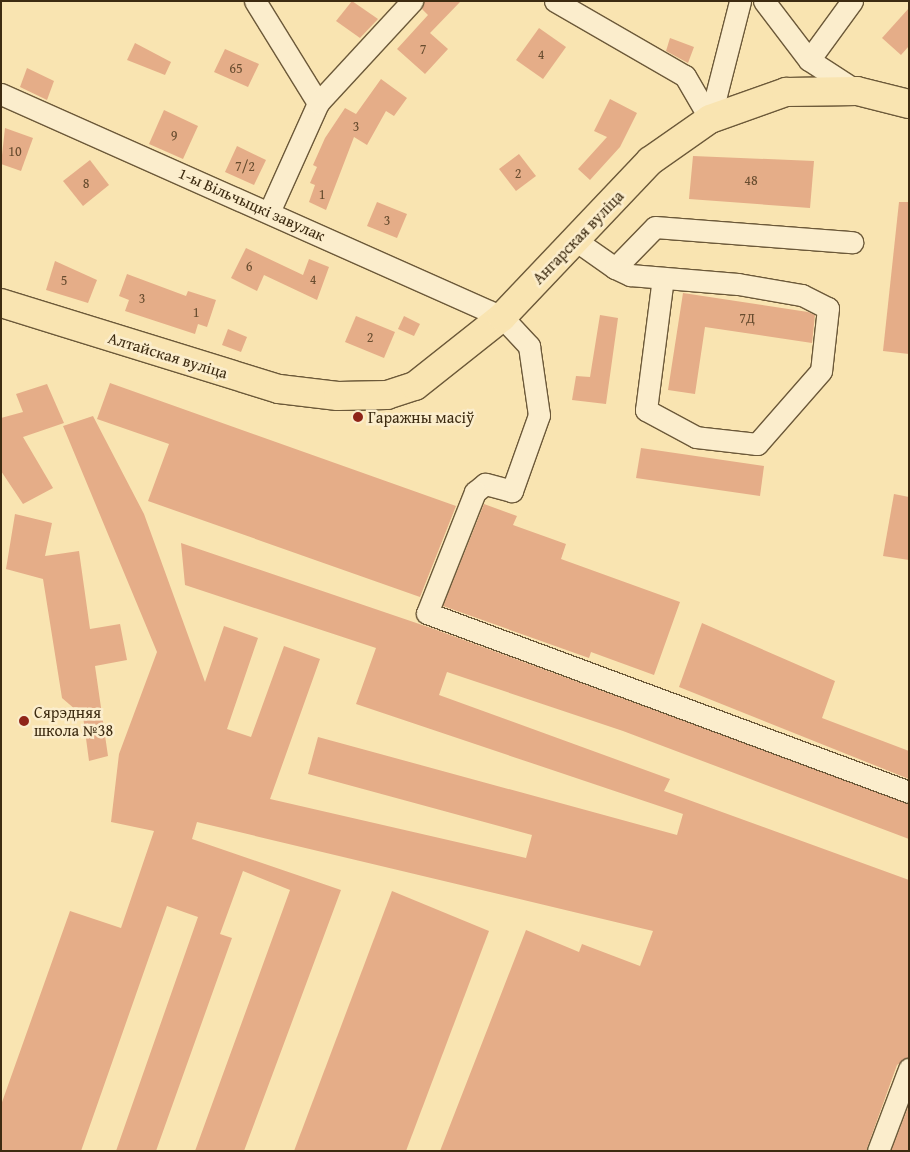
<!DOCTYPE html>
<meta charset="utf-8">
<style>
body{margin:0}
#map{position:relative;width:910px;height:1152px;overflow:hidden;background:#f9e4b1;font-family:"Gentium Book Plus",serif}
div>[style]{position:absolute}
.building>*{inset:0;background:#e5ad88}
.roads{filter:drop-shadow(1px 0 #6c5939) drop-shadow(-1px 0 #6c5939) drop-shadow(0 1px #6c5939) drop-shadow(0 -1px #6c5939)}
.minor>*{height:21px;margin:-10.5px;padding:0 10.5px;transform-origin:10.5px;border-radius:10.5px;background:#fbedcc}
.major>*{height:28px;margin:-14px;padding:0 14px;transform-origin:14px;border-radius:14px;background:#f9e4b1}
.dots>*{width:14px;height:14px;translate:-50% -50%;box-sizing:border-box;border:2px solid #fbedcc;border-radius:50%}
span{translate:-50% -50%;white-space:nowrap;text-align:center;line-height:1.15;-webkit-text-stroke:5px #fbedcc;paint-order:stroke}
.number-label{font-size:14px;color:#674c2f}
.number-label span{-webkit-text-stroke-width:0}
.street-label{font-size:16px;color:#3d2b11}
.poi-label{font-size:16px;color:#3d2b11}
.left{translate:0 -50%;text-align:left}
.frame{position:absolute;inset:0;border:2px solid #3d2b11;pointer-events:none}
</style>
<div id="map">
<div class="building">
<i style="clip-path:polygon(352px 1px,378px 19px,360px 38px,336px 21px)"></i>
<i style="clip-path:polygon(424px 1px,461px 1px,430px 33px,448px 49px,425px 74px,397px 49px,428px 15px,422px 9px)"></i>
<i style="clip-path:polygon(909px 8px,909px 46px,901px 55px,882px 38px)"></i>
<i style="clip-path:polygon(539px 28px,566px 47px,543px 79px,516px 60px)"></i>
<i style="clip-path:polygon(670px 38px,694px 47px,688px 63px,666px 51px)"></i>
<i style="clip-path:polygon(135px 43px,171px 62px,165px 75px,127px 60px)"></i>
<i style="clip-path:polygon(225px 49px,259px 64px,248px 87px,214px 72px)"></i>
<i style="clip-path:polygon(27px 68px,54px 81px,47px 100px,20px 87px)"></i>
<i style="clip-path:polygon(381px 79px,407px 98px,394px 116px,386px 111px,367px 145px,354px 137px,326px 210px,309px 202px,315px 185px,310px 183px,317px 167px,313px 165px,325px 138px,345px 108px,356px 114px)"></i>
<i style="clip-path:polygon(610px 99px,637px 113px,620px 147px,590px 180px,578px 169px,607px 137px,594px 131px)"></i>
<i style="clip-path:polygon(164px 110px,198px 126px,183px 159px,149px 144px)"></i>
<i style="clip-path:polygon(5px 128px,33px 138px,21px 171px,1px 164px)"></i>
<i style="clip-path:polygon(237px 146px,266px 160px,254px 185px,225px 172px)"></i>
<i style="clip-path:polygon(519px 154px,536px 176px,516px 191px,499px 169px)"></i>
<i style="clip-path:polygon(693px 156px,814px 161px,810px 208px,689px 199px)"></i>
<i style="clip-path:polygon(90px 160px,109px 185px,83px 206px,63px 181px)"></i>
<i style="clip-path:polygon(377px 202px,407px 214px,397px 238px,367px 226px)"></i>
<i style="clip-path:polygon(899px 202px,909px 202px,909px 354px,883px 351px)"></i>
<i style="clip-path:polygon(246px 248px,303px 275px,309px 259px,329px 267px,317px 300px,264px 275px,257px 291px,231px 278px)"></i>
<i style="clip-path:polygon(55px 261px,97px 280px,88px 303px,46px 290px)"></i>
<i style="clip-path:polygon(127px 274px,186px 296px,188px 291px,216px 300px,207px 327px,198px 324px,195px 334px,125px 311px,129px 300px,119px 296px)"></i>
<i style="clip-path:polygon(683px 293px,808px 312px,815px 315px,812px 343px,705px 327px,695px 394px,668px 390px)"></i>
<i style="clip-path:polygon(600px 315px,618px 318px,606px 404px,572px 400px,576px 376px,590px 377px)"></i>
<i style="clip-path:polygon(356px 316px,395px 332px,384px 358px,345px 342px)"></i>
<i style="clip-path:polygon(404px 316px,420px 324px,414px 336px,398px 329px)"></i>
<i style="clip-path:polygon(228px 329px,247px 337px,241px 352px,222px 345px)"></i>
<i style="clip-path:polygon(110px 383px,456px 506px,420px 597px,148px 501px,169px 444px,97px 419px)"></i>
<i style="clip-path:polygon(47px 384px,64px 423px,23px 437px,53px 488px,23px 504px,1px 471px,1px 418px,23px 412px,16px 394px)"></i>
<i style="clip-path:polygon(93px 416px,144px 514px,205px 682px,224px 626px,258px 638px,227px 729px,251px 737px,284px 646px,320px 659px,270px 799px,526px 858px,532px 835px,308px 774px,318px 737px,677px 835px,683px 814px,356px 704px,376px 648px,185px 585px,181px 543px,434px 629px,909px 804px,909px 839px,623px 731px,447px 672px,439px 695px,670px 779px,664px 791px,909px 880px,909px 1057px,897px 1065px,866px 1151px,440px 1151px,526px 930px,579px 952px,582px 944px,640px 966px,653px 931px,197px 822px,192px 839px,341px 890px,244px 1151px,195px 1151px,290px 890px,243px 871px,220px 934px,232px 938px,156px 1151px,116px 1151px,198px 917px,167px 906px,81px 1151px,1px 1151px,1px 1105px,70px 911px,121px 928px,154px 831px,111px 822px,119px 754px,157px 652px,63px 426px)"></i>
<i style="clip-path:polygon(641px 448px,764px 466px,760px 496px,636px 478px)"></i>
<i style="clip-path:polygon(894px 494px,909px 497px,909px 560px,883px 556px)"></i>
<i style="clip-path:polygon(484px 504px,517px 516px,513px 525px,566px 544px,561px 559px,680px 602px,654px 675px,591px 652px,589px 658px,443px 606px)"></i>
<i style="clip-path:polygon(15px 514px,52px 523px,45px 556px,79px 551px,90px 629px,120px 624px,127px 660px,95px 666px,108px 756px,89px 761px,83px 716px,62px 698px,43px 579px,6px 569px)"></i>
<i style="clip-path:polygon(702px 623px,835px 681px,822px 718px,909px 751px,909px 779px,679px 687px)"></i>
<i style="clip-path:polygon(392px 891px,489px 931px,406px 1151px,294px 1151px)"></i>
<i style="clip-path:polygon(909px 1105px,909px 1151px,891px 1151px)"></i>
</div>
<div class="roads">
<div class="minor">
<i style="left:255px;top:1px;width:120px;rotate:58.3deg"></i>
<i style="left:555px;top:1px;width:150px;rotate:30deg"></i>
<i style="left:685px;top:76px;width:50px;rotate:59.8deg"></i>
<i style="left:764px;top:1px;width:74px;rotate:52.7deg"></i>
<i style="left:809px;top:60px;width:57px;rotate:32.9deg"></i>
<i style="left:809px;top:60px;width:73px;rotate:-53.9deg"></i>
<i style="left:1px;top:94px;width:548px;rotate:23.99deg"></i>
<i style="left:502px;top:317px;width:40px;rotate:47deg"></i>
<i style="left:529px;top:346px;width:70px;rotate:81.8deg"></i>
<i style="left:539px;top:415px;width:81px;rotate:109.6deg"></i>
<i style="left:512px;top:491px;width:28px;rotate:-165deg"></i>
<i style="left:485px;top:484px;width:13px;rotate:141deg"></i>
<i style="left:475px;top:492px;width:130px;rotate:111.6deg"></i>
<i style="left:427px;top:613px;width:514px;rotate:20.37deg"></i>
<i style="left:710px;top:119px;width:122px;rotate:-75.7deg"></i>
<i style="left:270px;top:210px;width:117px;rotate:-65.8deg"></i>
<i style="left:318px;top:103px;width:139px;rotate:-47.3deg"></i>
<i style="left:575px;top:240px;width:49px;rotate:35deg"></i>
<i style="left:615px;top:268px;width:57px;rotate:-45.7deg"></i>
<i style="left:655px;top:227px;width:198px;rotate:4.4deg"></i>
<i style="left:615px;top:268px;width:17px;rotate:25deg"></i>
<i style="left:630px;top:275px;width:108px;rotate:4.8deg"></i>
<i style="left:738px;top:284px;width:65px;rotate:9.8deg"></i>
<i style="left:802px;top:295px;width:29px;rotate:27deg"></i>
<i style="left:828px;top:308px;width:63px;rotate:96.3deg"></i>
<i style="left:821px;top:371px;width:97px;rotate:131.2deg"></i>
<i style="left:757px;top:444px;width:61px;rotate:-173.5deg"></i>
<i style="left:696px;top:437px;width:57px;rotate:-151.6deg"></i>
<i style="left:646px;top:410px;width:133px;rotate:-82.7deg"></i>
<i style="left:878px;top:1151px;width:88px;rotate:-69.3deg"></i>
</div>
<div class="major">
<i style="left:1px;top:303px;width:291px;rotate:17.2deg"></i>
<i style="left:279px;top:389px;width:59px;rotate:6.8deg"></i>
<i style="left:338px;top:396px;width:49px;rotate:-1.2deg"></i>
<i style="left:387px;top:395px;width:29px;rotate:-18deg"></i>
<i style="left:415px;top:386px;width:111px;rotate:-38.4deg"></i>
<i style="left:502px;top:317px;width:215px;rotate:-46.5deg"></i>
<i style="left:650px;top:161px;width:73px;rotate:-35deg"></i>
<i style="left:710px;top:119px;width:81px;rotate:-19.6deg"></i>
<i style="left:786px;top:92px;width:71px;rotate:-0.8deg"></i>
<i style="left:857px;top:91px;width:54px;rotate:14deg"></i>
</div>
</div>
<div class="dots">
<i style="left:358px;top:417px;background:#8f2418"></i>
<i style="left:24px;top:721px;background:#8f2418"></i>
</div>
<div class="number-label">
<span style="left:423px;top:49px">7</span>
<span style="left:541px;top:54px">4</span>
<span style="left:236px;top:68px">65</span>
<span style="left:356px;top:126px">3</span>
<span style="left:174px;top:135px">9</span>
<span style="left:15px;top:151px">10</span>
<span style="left:245px;top:166px">7/2</span>
<span style="left:518px;top:173px">2</span>
<span style="left:751px;top:180px">48</span>
<span style="left:86px;top:183px">8</span>
<span style="left:322px;top:194px">1</span>
<span style="left:387px;top:220px">3</span>
<span style="left:249px;top:266px">6</span>
<span style="left:313px;top:279px">4</span>
<span style="left:64px;top:280px">5</span>
<span style="left:142px;top:298px">3</span>
<span style="left:196px;top:312px">1</span>
<span style="left:747px;top:318px">7Д</span>
<span style="left:370px;top:337px">2</span>
</div>
<div class="street-label">
<span style="left:252px;top:204px;rotate:24deg">1-ы Вільчыцкі завулак</span>
<span style="left:578px;top:237px;rotate:-46deg">Ангарская вуліца</span>
<span style="left:168px;top:355px;rotate:17deg">Алтайская вуліца</span>
</div>
<div class="poi-label">
<span class="left" style="left:368px;top:417px">Гаражны масіў</span>
<span class="left" style="left:34px;top:721px">Сярэдняя<br>школа №38</span>
</div>
<div class="frame"></div>
</div>
